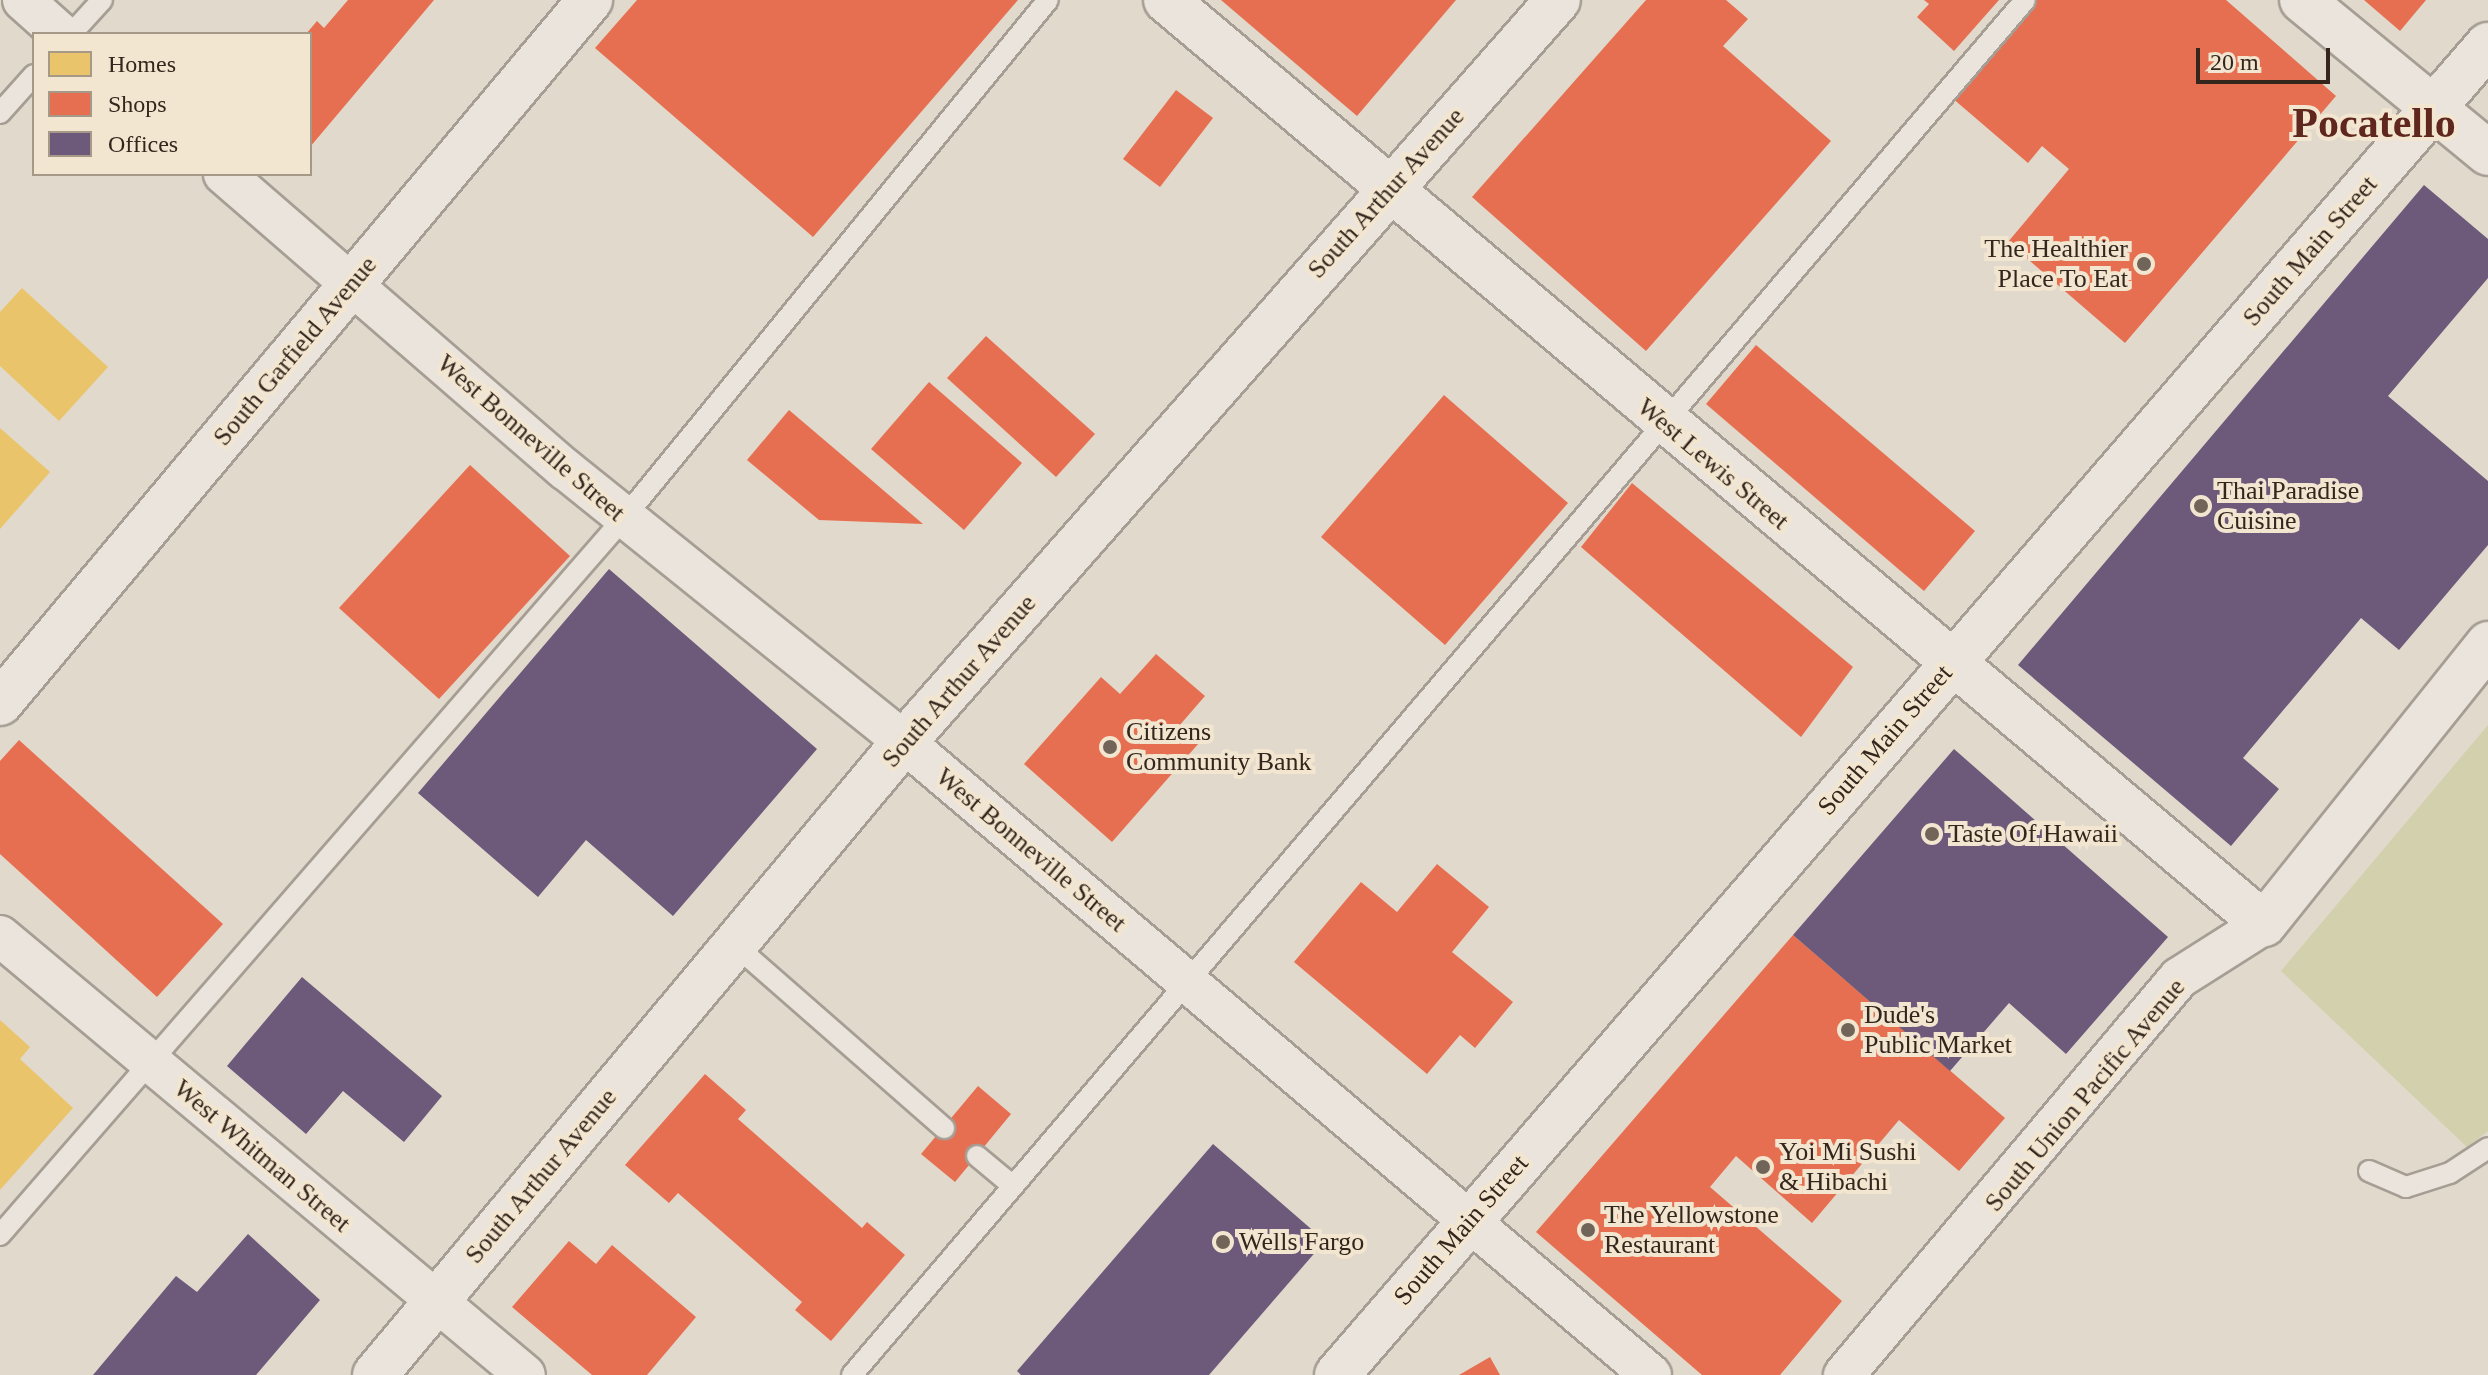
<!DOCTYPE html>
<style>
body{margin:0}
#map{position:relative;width:2488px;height:1375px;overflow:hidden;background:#e1d9cb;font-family:"Times New Roman",serif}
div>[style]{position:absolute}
.green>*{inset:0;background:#d3d0ad}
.homes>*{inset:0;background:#e9c46a}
.shops>*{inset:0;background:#e76f51}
.offices>*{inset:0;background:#6d597a}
.roads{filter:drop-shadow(2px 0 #a69e94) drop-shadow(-2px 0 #a69e94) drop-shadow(0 2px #a69e94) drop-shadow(0 -2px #a69e94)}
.service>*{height:20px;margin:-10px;padding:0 10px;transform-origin:10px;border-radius:10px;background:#eae4dc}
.minor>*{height:40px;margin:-20px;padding:0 20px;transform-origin:20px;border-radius:20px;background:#eae4dc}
.tertiary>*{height:44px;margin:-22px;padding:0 22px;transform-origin:22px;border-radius:22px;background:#eae4dc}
.secondary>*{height:44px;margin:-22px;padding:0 22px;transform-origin:22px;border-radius:22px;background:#eae4dc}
.dots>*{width:22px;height:22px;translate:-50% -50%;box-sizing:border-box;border:4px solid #f3e6d0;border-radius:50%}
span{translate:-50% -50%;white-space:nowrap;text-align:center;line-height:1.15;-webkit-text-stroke:8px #f3e6d0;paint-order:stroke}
.street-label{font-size:26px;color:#34261d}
.poi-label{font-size:26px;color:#34261d}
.right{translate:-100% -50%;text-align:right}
.left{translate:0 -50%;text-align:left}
.town-label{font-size:42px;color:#5f271e;font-weight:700}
.legend{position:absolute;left:32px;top:32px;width:280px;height:144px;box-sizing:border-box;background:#f3e6d0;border:2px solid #a79988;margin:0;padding:10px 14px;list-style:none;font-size:24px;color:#34261d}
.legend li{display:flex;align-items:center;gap:16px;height:40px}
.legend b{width:40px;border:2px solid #a79988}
.scale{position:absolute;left:2196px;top:48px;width:134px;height:36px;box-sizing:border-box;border:4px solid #34261d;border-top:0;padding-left:10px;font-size:24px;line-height:28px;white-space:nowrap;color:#34261d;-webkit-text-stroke:6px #f3e6d0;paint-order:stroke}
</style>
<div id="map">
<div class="green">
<i style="clip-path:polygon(2488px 725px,2488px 1131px,2467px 1147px,2281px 971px)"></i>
</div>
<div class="homes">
<i style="clip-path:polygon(22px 288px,108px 367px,59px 421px,0 366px,0 312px)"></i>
<i style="clip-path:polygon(0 428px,50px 472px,0 529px)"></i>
<i style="clip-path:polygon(0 1020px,30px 1047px,20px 1059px,73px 1108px,0 1190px)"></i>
</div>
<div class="shops">
<i style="clip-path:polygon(348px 0,434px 0,310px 147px,306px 34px,317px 21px,324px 28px)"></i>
<i style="clip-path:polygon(637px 0,1018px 0,813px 237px,595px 48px)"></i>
<i style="clip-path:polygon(1221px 0,1456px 0,1357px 116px)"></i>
<i style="clip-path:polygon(1646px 0,1726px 0,1748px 19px,1723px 46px,1831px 141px,1646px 351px,1472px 197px)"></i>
<i style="clip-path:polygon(1924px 0,1999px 0,1954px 51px,1917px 17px,1929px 4px)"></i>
<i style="clip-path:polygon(2035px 0,2226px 0,2336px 96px,2125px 343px,2008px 242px,2069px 169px,2042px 146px,2028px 163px,1951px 97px)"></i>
<i style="clip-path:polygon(2364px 0,2426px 0,2400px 31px)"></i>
<i style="clip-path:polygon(1176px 90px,1213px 118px,1160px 187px,1123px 159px)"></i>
<i style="clip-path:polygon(986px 336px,1095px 434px,1056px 477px,947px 378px)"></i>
<i style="clip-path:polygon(1756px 345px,1975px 531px,1924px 591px,1706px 404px)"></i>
<i style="clip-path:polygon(929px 382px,1022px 463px,964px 530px,871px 449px)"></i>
<i style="clip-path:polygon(1444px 395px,1568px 503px,1445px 645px,1321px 537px)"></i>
<i style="clip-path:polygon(789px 410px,923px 524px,819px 520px,747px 460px)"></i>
<i style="clip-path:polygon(470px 465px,570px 556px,439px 699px,339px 608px)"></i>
<i style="clip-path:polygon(1632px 483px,1853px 667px,1801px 737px,1581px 547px)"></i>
<i style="clip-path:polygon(1156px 654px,1205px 696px,1179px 726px,1199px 743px,1112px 842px,1024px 764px,1101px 677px,1120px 694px)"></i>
<i style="clip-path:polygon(19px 740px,223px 924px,157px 997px,0 854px,0 761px)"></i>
<i style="clip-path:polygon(1437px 864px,1489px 907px,1452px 952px,1513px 1002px,1475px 1048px,1460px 1035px,1427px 1074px,1294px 962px,1361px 882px,1397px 912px)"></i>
<i style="clip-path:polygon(1793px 935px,2005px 1118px,1959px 1171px,1899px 1120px,1812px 1223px,1736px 1156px,1710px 1187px,1842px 1301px,1780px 1375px,1702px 1375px,1536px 1232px)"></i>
<i style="clip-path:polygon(705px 1074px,746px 1110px,738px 1119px,862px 1228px,867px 1222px,905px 1255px,831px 1341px,795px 1310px,802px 1302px,678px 1193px,669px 1203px,625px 1165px)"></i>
<i style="clip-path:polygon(978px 1086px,1011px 1114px,955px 1182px,921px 1154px)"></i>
<i style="clip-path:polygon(569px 1241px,596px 1264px,612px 1245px,696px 1317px,647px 1375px,592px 1375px,512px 1307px)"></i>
<i style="clip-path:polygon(1490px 1357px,1500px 1375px,1459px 1375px)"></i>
</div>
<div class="offices">
<i style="clip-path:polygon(2424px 185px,2488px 239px,2488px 278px,2388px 396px,2488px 481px,2488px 545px,2399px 650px,2361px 618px,2243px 758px,2279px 789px,2231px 846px,2018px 665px)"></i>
<i style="clip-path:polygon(609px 569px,817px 749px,673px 916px,586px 840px,538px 897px,418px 793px)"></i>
<i style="clip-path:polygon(1954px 749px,2168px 937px,2066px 1054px,2009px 1003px,1950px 1071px,1793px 935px)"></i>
<i style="clip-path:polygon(302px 977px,442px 1096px,404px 1142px,343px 1091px,306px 1134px,227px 1066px)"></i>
<i style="clip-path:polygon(1213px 1144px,1325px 1241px,1209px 1375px,1021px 1375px,1017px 1371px)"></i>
<i style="clip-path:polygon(248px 1234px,320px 1300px,256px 1375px,93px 1375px,176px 1276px,197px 1292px)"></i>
</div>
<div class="roads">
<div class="service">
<i style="left:71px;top:34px;width:46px;rotate:-47.6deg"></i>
<i style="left:0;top:113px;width:51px;rotate:-48.2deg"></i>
<i style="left:735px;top:945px;width:278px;rotate:41.2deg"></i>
<i style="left:977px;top:1156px;width:47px;rotate:39.8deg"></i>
<i style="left:2369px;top:1171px;width:40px;rotate:23.4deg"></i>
<i style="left:2406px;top:1187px;width:46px;rotate:-17.7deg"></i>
<i style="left:2450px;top:1173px;width:45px;rotate:-33.3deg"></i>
<i style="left:0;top:1235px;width:951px;rotate:-48.97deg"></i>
<i style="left:624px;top:518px;width:669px;rotate:-50.7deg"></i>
<i style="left:852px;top:1375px;width:1807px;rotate:-49.53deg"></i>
</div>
<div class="minor">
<i style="left:23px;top:0;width:51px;rotate:41.8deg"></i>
<i style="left:224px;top:174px;width:451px;rotate:40.9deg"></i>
<i style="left:565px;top:469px;width:435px;rotate:38.8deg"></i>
<i style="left:904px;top:742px;width:979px;rotate:40.28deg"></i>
<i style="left:0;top:936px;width:684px;rotate:39.9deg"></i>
<i style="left:1844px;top:1375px;width:519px;rotate:-49.84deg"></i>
<i style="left:2179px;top:978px;width:101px;rotate:-32.4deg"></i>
</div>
<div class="tertiary">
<i style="left:1166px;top:0;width:1435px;rotate:40.08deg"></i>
<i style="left:2264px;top:924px;width:359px;rotate:-51.3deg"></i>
<i style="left:2302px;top:0;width:241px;rotate:39.4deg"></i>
<i style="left:0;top:703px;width:918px;rotate:-49.99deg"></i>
</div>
<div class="secondary">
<i style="left:375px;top:1375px;width:825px;rotate:-50.11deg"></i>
<i style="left:904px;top:742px;width:989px;rotate:-48.61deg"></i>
<i style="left:1337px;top:1375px;width:1759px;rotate:-49.13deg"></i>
</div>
</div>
<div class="dots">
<i style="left:2144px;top:264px;background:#71655a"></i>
<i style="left:2201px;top:506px;background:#71655a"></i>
<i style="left:1110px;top:747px;background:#71655a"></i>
<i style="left:1932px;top:834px;background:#71655a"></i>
<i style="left:1848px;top:1030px;background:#71655a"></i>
<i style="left:1763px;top:1167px;background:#71655a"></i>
<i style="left:1588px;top:1230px;background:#71655a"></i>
<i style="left:1223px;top:1242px;background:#71655a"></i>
</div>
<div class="street-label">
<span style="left:1386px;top:193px;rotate:-48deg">South Arthur Avenue</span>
<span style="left:2310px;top:251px;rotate:-49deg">South Main Street</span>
<span style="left:295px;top:351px;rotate:-50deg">South Garfield Avenue</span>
<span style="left:531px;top:438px;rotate:41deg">West Bonneville Street</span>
<span style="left:1713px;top:464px;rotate:40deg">West Lewis Street</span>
<span style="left:959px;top:681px;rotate:-49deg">South Arthur Avenue</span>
<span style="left:1885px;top:740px;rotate:-49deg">South Main Street</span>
<span style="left:1031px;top:850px;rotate:40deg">West Bonneville Street</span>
<span style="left:2085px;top:1095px;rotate:-50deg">South Union Pacific Avenue</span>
<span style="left:262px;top:1156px;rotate:40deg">West Whitman Street</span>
<span style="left:541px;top:1176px;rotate:-50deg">South Arthur Avenue</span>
<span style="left:1461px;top:1230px;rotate:-49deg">South Main Street</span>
</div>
<div class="poi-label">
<span class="right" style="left:2128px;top:264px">The Healthier<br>Place To Eat</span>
<span class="left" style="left:2217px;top:506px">Thai Paradise<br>Cuisine</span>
<span class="left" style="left:1126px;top:747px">Citizens<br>Community Bank</span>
<span class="left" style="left:1948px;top:834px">Taste Of Hawaii</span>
<span class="left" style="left:1864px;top:1030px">Dude's<br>Public Market</span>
<span class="left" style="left:1779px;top:1167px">Yoi Mi Sushi<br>&amp; Hibachi</span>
<span class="left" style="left:1604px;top:1230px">The Yellowstone<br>Restaurant</span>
<span class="left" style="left:1239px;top:1242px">Wells Fargo</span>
</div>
<div class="town-label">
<span style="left:2374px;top:123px">Pocatello</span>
</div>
<ul class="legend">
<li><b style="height:22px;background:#e9c46a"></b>Homes</li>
<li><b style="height:22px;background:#e76f51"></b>Shops</li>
<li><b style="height:22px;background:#6d597a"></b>Offices</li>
</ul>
<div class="scale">20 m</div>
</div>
